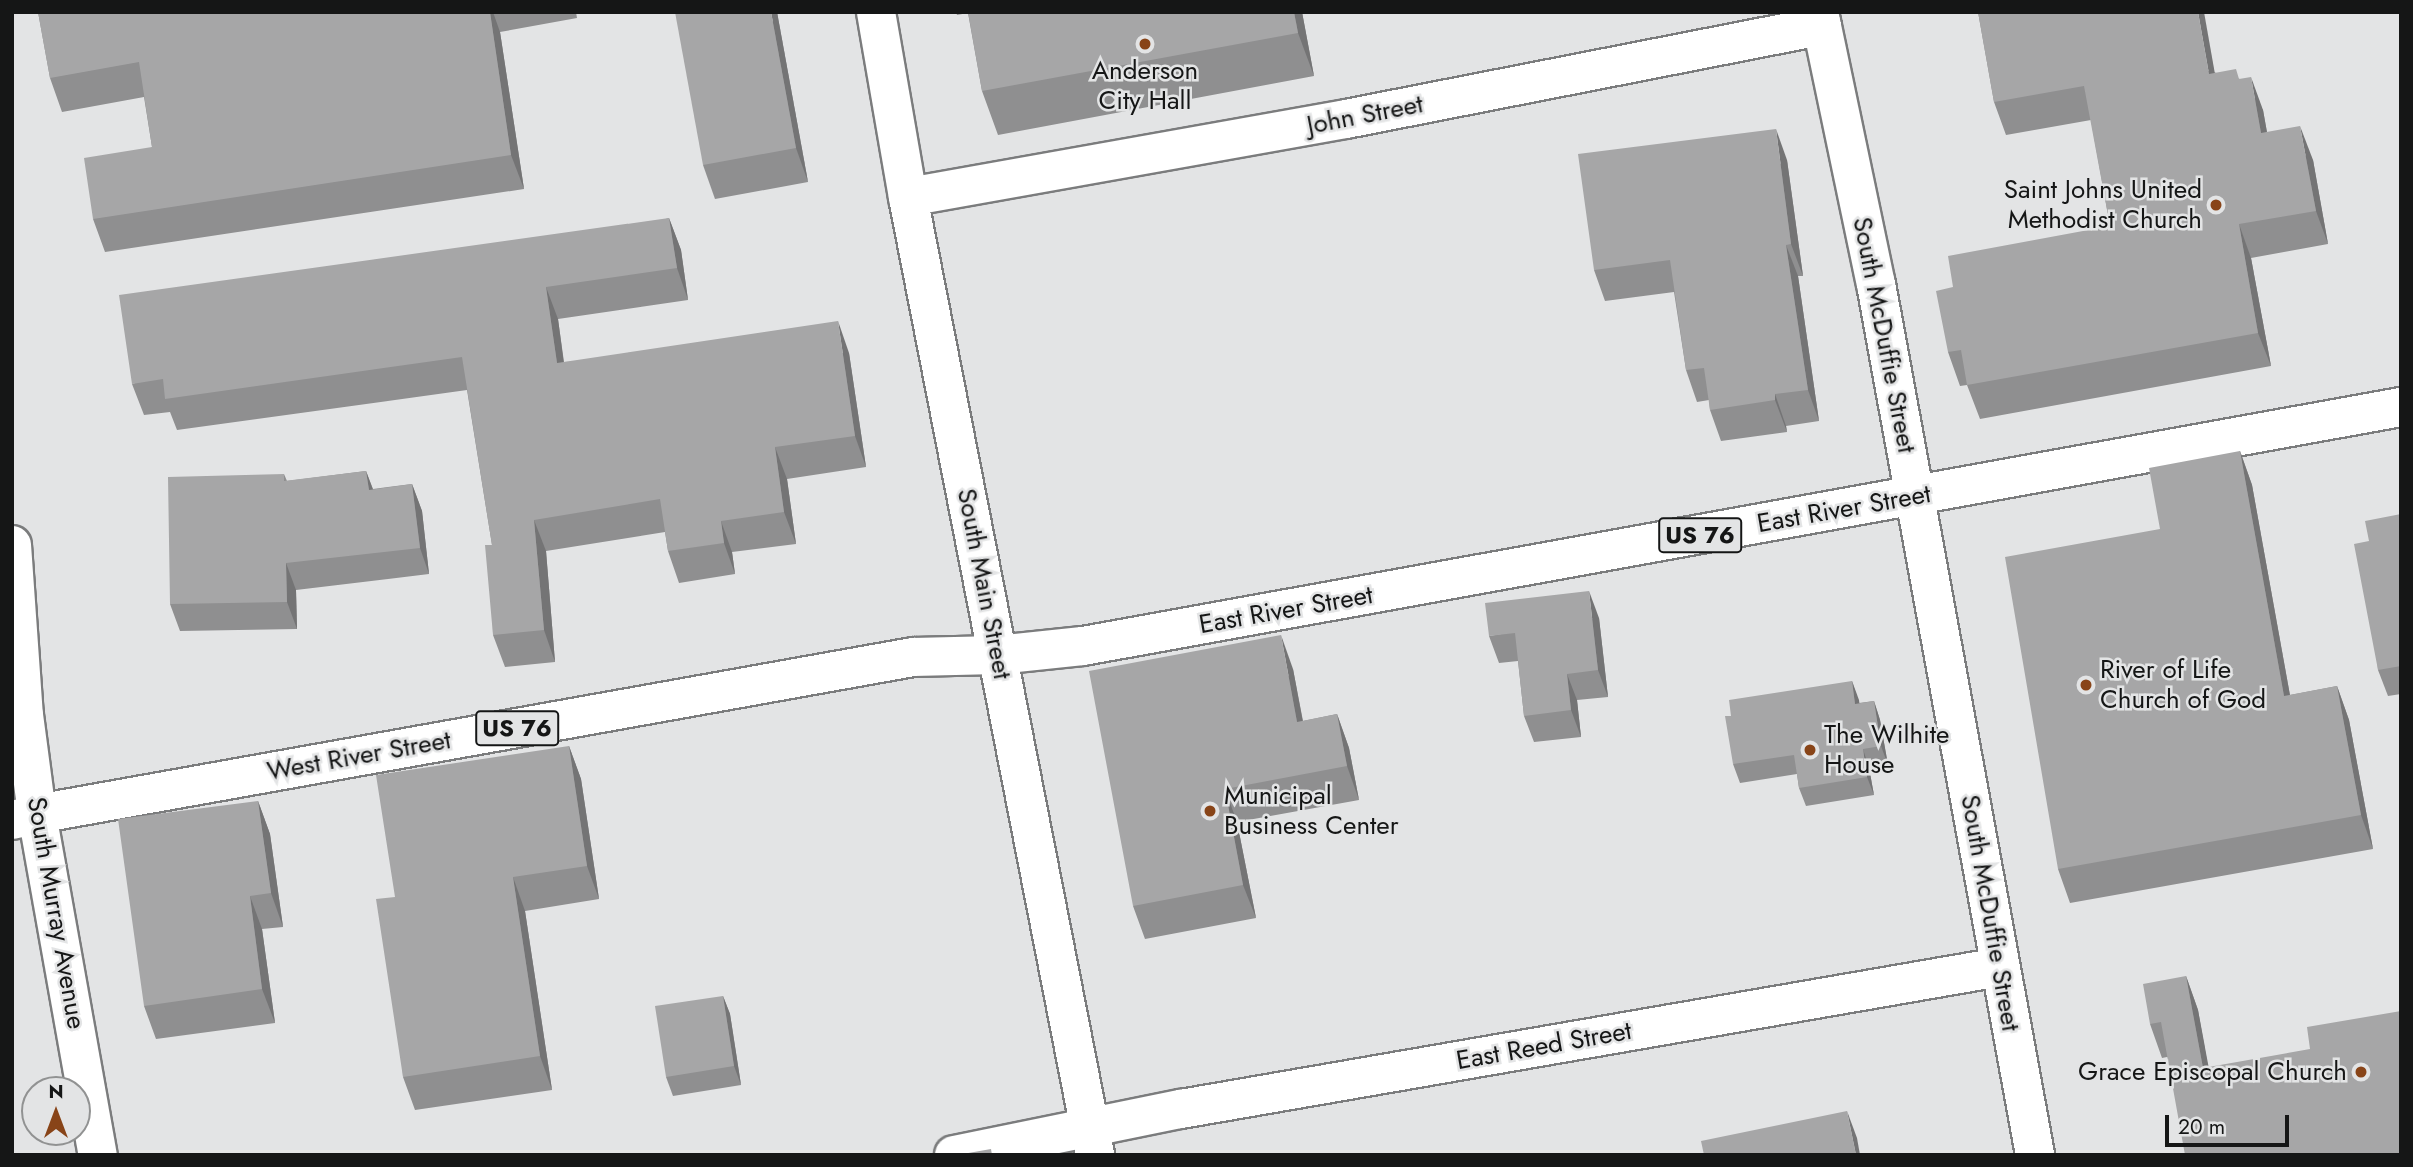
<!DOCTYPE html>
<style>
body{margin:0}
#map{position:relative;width:2413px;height:1167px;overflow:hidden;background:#e3e4e5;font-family:Jost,sans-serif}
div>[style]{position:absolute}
.roads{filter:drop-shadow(2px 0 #7b7c7d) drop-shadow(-2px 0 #7b7c7d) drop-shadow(0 2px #7b7c7d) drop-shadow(0 -2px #7b7c7d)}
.street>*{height:38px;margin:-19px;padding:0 19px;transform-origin:19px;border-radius:19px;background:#fff}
.secondary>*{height:38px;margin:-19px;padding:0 19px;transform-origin:19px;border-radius:19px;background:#fff}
.primary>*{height:38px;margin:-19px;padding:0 19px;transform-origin:19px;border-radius:19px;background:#fff}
.wall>*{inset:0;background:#8f8f90}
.shaded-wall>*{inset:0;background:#747475}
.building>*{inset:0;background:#a6a6a7}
.dots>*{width:19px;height:19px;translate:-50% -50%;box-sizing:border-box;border:4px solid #e3e4e5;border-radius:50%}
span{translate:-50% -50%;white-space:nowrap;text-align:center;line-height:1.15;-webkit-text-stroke:5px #e3e4e5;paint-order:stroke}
.shield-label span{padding:2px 5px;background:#e3e4e5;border:2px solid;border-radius:5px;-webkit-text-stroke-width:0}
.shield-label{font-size:24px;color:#151616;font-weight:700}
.poi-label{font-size:26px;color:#151616}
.right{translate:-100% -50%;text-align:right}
.left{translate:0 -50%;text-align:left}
.street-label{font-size:26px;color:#151616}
.frame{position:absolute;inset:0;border:14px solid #151616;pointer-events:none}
.north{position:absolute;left:21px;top:1076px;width:70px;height:70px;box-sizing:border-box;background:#e3e4e5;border:2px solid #919292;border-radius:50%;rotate:0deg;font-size:19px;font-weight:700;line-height:28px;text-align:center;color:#151616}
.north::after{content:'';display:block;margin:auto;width:24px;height:32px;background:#884418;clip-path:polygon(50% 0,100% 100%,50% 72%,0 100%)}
.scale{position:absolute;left:2165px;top:1115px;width:124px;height:32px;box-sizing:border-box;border:4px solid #151616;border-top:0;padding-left:9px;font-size:21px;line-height:24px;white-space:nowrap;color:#151616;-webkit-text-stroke:5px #e3e4e5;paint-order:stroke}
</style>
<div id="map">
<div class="roads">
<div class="street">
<i style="left:908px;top:197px;width:445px;rotate:-10.1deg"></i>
<i style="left:1346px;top:119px;width:485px;rotate:-11.1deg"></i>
<i style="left:12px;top:820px;width:26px;rotate:-13deg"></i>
<i style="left:954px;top:1155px;width:232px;rotate:-11.5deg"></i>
<i style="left:1181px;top:1109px;width:831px;rotate:-9.84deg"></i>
</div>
<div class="secondary">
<i style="left:1819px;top:12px;width:278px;rotate:78.2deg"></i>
<i style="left:1876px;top:284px;width:885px;rotate:79.65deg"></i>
</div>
<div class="primary">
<i style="left:876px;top:12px;width:188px;rotate:80.2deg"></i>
<i style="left:908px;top:197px;width:976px;rotate:78.95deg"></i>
<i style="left:12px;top:545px;width:170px;rotate:86deg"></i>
<i style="left:24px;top:715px;width:100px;rotate:82.5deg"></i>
<i style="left:37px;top:814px;width:346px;rotate:79.9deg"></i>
<i style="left:37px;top:814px;width:890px;rotate:-10.16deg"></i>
<i style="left:913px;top:657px;width:84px;rotate:-1.4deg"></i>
<i style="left:997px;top:655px;width:86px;rotate:-6deg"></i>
<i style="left:1083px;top:646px;width:1339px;rotate:-10.28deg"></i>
</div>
</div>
<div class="wall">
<i style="clip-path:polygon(38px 12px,576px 12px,577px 18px,500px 32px,524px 189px,105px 252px,93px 219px,152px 147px,144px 97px,62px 112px,50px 78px)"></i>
<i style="clip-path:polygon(777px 12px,808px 182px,715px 199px,703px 165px)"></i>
<i style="clip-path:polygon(956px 12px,1302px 12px,1314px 76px,998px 135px,982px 91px,968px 13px,957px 15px)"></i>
<i style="clip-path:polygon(1978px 12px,2240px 79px,2263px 110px,2267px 132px,2313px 160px,2328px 244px,2251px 258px,2271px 366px,1980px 419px,1967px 385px,1960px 386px,1948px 352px,1953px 287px,2110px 226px,2091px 120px,2006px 135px,1994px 102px)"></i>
<i style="clip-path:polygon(1787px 160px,1803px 276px,1798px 276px,1819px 421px,1786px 426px,1787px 432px,1721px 441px,1710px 410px,1709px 400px,1697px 402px,1686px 370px,1674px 292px,1605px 301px,1594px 270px)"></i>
<i style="clip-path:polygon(669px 218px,681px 250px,688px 300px,558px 319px,564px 362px,849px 353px,866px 467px,787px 479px,796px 544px,732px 552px,735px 574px,679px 583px,668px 551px,665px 532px,546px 551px,555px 662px,505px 667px,493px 635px,492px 545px,467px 390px,177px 430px,170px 412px,144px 415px,132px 384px)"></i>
<i style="clip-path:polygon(2240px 451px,2252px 485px,2290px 695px,2337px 686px,2349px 720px,2373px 849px,2070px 903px,2058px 869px,2160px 529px)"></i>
<i style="clip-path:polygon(366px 471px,373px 489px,412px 484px,422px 511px,429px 574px,296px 590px,297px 629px,180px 631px,170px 604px,284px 474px,287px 481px)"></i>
<i style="clip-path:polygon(2401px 514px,2401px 694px,2388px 696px,2378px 670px,2369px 541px)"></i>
<i style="clip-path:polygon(1599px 618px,1608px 697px,1577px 700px,1581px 737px,1534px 742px,1524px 716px,1518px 661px,1499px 663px,1489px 636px)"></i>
<i style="clip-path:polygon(1293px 669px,1303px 721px,1337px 714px,1349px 748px,1359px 800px,1237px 822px,1256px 918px,1145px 939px,1133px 906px)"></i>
<i style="clip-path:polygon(1852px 681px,1859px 703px,1874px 701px,1880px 720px,1888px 765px,1869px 768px,1874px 795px,1806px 806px,1799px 788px,1797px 774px,1740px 783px,1733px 764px)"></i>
<i style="clip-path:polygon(569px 746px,581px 779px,599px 899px,525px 911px,552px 1090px,415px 1110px,403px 1077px,395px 897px)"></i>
<i style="clip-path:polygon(258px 801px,270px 834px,283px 927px,262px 929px,275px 1023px,156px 1039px,144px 1006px)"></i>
<i style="clip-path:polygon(2186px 976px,2198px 1010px,2208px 1067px,2401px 1155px,2167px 1057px,2162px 1058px,2150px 1024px)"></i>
<i style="clip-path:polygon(723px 996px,730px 1014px,741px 1085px,673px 1096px,666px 1077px)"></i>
</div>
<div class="shaded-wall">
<i style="clip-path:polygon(490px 12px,493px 12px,500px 32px,524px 189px,511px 155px)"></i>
<i style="clip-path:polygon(771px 12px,777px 12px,808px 182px,796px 148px)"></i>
<i style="clip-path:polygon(1294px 12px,1302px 12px,1314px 76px,1298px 33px)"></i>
<i style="clip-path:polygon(2198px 12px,2204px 12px,2221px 108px,2209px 74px)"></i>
<i style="clip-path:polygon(2251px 77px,2263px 110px,2273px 167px,2261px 133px)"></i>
<i style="clip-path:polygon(2300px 126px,2313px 160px,2328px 244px,2316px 211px)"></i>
<i style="clip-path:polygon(1776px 129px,1787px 160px,1803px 276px,1791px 244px)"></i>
<i style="clip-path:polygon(669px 218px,681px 250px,688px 300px,677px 268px)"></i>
<i style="clip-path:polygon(2239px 224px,2251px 258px,2271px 366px,2258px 333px)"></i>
<i style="clip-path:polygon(1786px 245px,1798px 276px,1819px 421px,1808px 390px)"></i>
<i style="clip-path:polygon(546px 287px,558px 319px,568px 395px,557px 363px)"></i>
<i style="clip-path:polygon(838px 321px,849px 353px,866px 467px,855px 436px)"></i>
<i style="clip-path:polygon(1775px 394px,1786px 426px,1787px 432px,1775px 400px)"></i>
<i style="clip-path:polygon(775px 447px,787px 479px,796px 544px,784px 512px)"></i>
<i style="clip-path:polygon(2240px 451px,2252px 485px,2296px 729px,2284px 696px)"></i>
<i style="clip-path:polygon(366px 471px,376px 498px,369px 490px)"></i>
<i style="clip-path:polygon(412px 484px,422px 511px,429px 574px,420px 548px)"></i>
<i style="clip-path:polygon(534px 520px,546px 551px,555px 662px,544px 630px)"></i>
<i style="clip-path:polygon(721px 521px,732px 552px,735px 574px,724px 543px)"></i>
<i style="clip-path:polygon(286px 563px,296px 590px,297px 629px,287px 602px)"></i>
<i style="clip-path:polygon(1589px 591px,1599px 618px,1608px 697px,1598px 670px)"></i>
<i style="clip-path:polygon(1281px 635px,1293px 669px,1309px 755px,1297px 722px)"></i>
<i style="clip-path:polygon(1567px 674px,1577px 700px,1581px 737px,1571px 710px)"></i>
<i style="clip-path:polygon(1852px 681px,1859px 700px,1862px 722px,1855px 704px)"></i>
<i style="clip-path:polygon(2337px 686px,2349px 720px,2373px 849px,2361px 815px)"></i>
<i style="clip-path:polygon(1874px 701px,1880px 720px,1888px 765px,1881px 746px)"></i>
<i style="clip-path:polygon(1337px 714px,1349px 748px,1359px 800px,1347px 766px)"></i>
<i style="clip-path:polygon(569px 746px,581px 779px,599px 899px,587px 866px)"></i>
<i style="clip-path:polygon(1863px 749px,1869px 768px,1874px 795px,1867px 777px)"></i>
<i style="clip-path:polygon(1225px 789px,1237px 822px,1256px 918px,1243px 885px)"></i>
<i style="clip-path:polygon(258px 801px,270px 834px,283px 927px,271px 893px)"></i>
<i style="clip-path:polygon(513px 877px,525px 911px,552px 1090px,540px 1056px)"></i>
<i style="clip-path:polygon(250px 896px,262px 929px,275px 1023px,262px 989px)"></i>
<i style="clip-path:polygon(2186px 976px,2198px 1010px,2215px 1101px,2203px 1068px)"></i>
<i style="clip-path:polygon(723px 996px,730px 1014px,741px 1085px,734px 1066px)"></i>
<i style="clip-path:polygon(1847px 1111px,1857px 1138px,1860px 1155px,1856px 1155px)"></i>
</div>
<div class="building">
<i style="clip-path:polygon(38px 12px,490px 12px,511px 155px,93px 219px,84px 158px,152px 147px,139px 62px,50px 78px)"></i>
<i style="clip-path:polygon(675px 12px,771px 12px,796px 148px,703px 165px)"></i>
<i style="clip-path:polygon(968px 12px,1294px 12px,1298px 33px,982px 91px)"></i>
<i style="clip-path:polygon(1978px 12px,2198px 12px,2209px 74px,2236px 69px,2239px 79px,2251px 77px,2261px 133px,2300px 126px,2316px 211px,2239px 224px,2258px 333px,1967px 385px,1961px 350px,1948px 352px,1936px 291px,1953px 287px,1948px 256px,2110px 226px,2084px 86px,1994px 102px)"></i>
<i style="clip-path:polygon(1776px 129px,1791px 244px,1786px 245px,1808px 390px,1775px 394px,1775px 400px,1710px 410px,1704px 368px,1686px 370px,1670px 260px,1594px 270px,1578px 154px)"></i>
<i style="clip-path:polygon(669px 218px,677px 268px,546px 287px,557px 363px,838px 321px,855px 436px,775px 447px,784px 512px,721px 521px,724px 543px,668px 551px,660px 499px,534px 520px,544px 630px,493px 635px,485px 545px,492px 545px,462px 357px,165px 399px,163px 379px,132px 384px,119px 295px)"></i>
<i style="clip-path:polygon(2240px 451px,2284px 696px,2337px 686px,2361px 815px,2058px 869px,2005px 557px,2160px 529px,2149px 468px)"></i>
<i style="clip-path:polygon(366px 471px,369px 490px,412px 484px,420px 548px,286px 563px,287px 602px,170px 604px,168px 477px,284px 474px,284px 481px)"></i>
<i style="clip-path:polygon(2401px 514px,2401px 666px,2378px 670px,2354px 544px,2369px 541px,2365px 521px)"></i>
<i style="clip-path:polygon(1589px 591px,1598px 670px,1567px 674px,1571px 710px,1524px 716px,1515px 633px,1489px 636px,1485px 603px)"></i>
<i style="clip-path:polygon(1281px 635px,1297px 722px,1337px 714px,1347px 766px,1225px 789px,1243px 885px,1133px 906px,1089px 671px)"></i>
<i style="clip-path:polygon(1852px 681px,1855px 704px,1874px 701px,1881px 746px,1863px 749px,1867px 777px,1799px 788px,1794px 755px,1733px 764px,1725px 716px,1731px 716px,1729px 700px)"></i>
<i style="clip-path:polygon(569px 746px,587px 866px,513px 877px,540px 1056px,403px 1077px,376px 899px,395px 897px,376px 775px)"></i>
<i style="clip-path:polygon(258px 801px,271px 893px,250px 896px,262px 989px,144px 1006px,118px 819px)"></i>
<i style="clip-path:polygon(2186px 976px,2203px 1068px,2310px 1049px,2307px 1027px,2401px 1011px,2401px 1155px,2185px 1155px,2161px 1022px,2150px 1024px,2143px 984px)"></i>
<i style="clip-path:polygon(723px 996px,734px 1066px,666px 1077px,655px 1006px)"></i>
<i style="clip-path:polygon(1847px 1111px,1856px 1155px,1704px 1155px,1701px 1141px)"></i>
<i style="clip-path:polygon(991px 1149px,992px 1155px,957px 1155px)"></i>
</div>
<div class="dots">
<i style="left:1145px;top:44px;background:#884418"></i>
<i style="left:2216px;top:205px;background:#884418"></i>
<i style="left:2086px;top:685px;background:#884418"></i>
<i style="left:1810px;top:750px;background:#884418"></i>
<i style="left:1210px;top:811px;background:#884418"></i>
<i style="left:2361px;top:1072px;background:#884418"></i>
</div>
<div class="shield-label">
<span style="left:1700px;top:535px">US 76</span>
<span style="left:517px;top:728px">US 76</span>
</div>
<div class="poi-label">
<span style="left:1145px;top:86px">Anderson<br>City Hall</span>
<span class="right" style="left:2202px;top:205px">Saint Johns United<br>Methodist Church</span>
<span class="left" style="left:2100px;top:685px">River of Life<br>Church of God</span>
<span class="left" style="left:1824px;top:750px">The Wilhite<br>House</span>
<span class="left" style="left:1224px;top:811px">Municipal<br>Business Center</span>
<span class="right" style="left:2347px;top:1072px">Grace Episcopal Church</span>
</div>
<div class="street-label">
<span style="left:1365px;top:115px;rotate:-11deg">John Street</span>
<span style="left:1884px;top:335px;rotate:79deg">South McDuffie Street</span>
<span style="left:1844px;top:509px;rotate:-10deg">East River Street</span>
<span style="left:984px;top:584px;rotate:79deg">South Main Street</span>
<span style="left:1286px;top:610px;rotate:-10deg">East River Street</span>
<span style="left:359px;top:756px;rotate:-10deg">West River Street</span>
<span style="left:56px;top:913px;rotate:80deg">South Murray Avenue</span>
<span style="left:1990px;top:913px;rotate:80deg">South McDuffie Street</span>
<span style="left:1544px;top:1046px;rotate:-10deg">East Reed Street</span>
</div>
<div class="frame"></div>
<div class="north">N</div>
<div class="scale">20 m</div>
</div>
